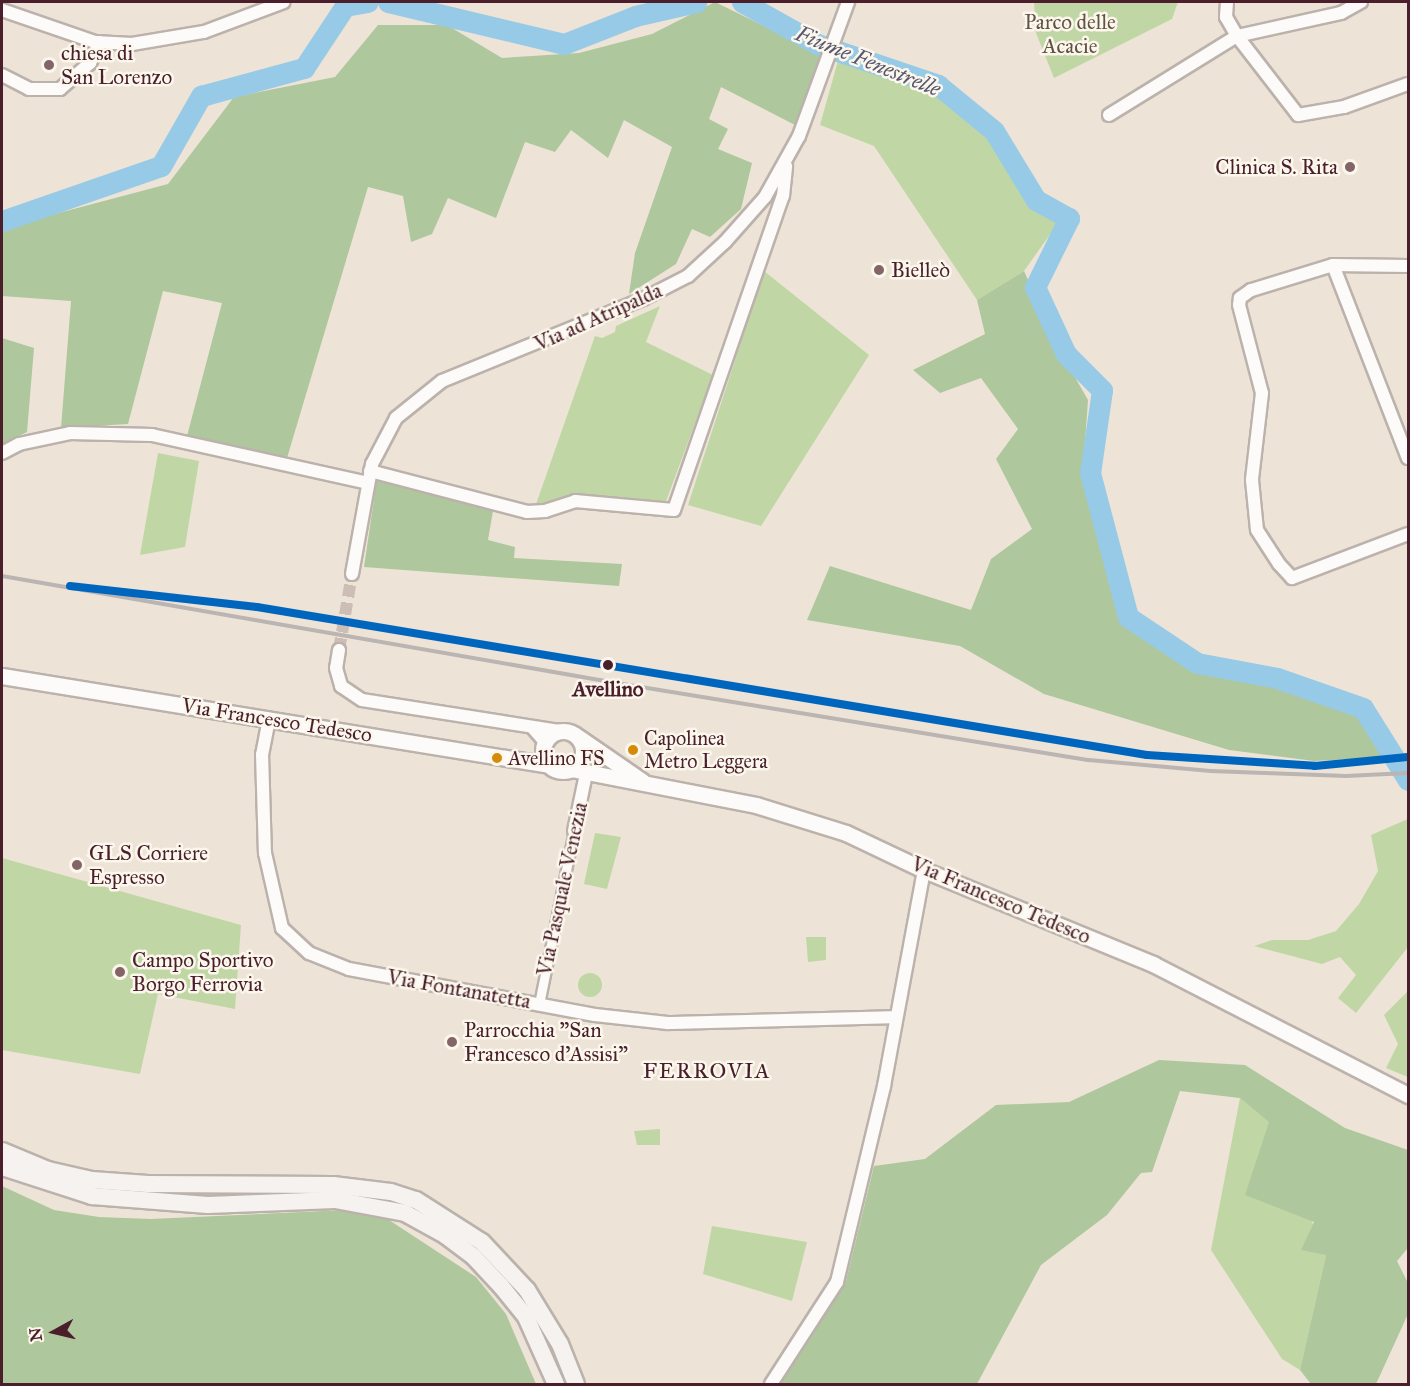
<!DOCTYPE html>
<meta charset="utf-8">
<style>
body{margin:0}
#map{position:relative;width:1410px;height:1386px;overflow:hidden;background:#ede4d7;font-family:"IM FELL Great Primer",serif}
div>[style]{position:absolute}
.green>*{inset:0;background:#c0d7a5}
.round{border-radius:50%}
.forest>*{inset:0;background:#afc79c}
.river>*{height:21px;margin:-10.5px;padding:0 10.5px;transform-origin:10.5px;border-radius:10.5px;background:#97cae6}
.minor-tunnel>*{height:12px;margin-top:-6px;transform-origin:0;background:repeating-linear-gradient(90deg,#ccbdb5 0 12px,transparent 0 18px)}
.roads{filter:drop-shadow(2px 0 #bcb2ac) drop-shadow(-2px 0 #bcb2ac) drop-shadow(0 2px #bcb2ac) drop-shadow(0 -2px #bcb2ac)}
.pedestrian>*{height:9px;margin:-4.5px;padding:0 4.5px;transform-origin:4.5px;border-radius:4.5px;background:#fcfbf9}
.minor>*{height:12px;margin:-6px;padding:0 6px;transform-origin:6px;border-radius:6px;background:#fcfbf9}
.tertiary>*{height:15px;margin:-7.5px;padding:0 7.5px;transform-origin:7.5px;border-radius:7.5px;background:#fcfbf9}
.tertiary>.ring{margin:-7.5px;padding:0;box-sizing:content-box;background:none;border:15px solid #fcfbf9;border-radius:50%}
.secondary>*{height:16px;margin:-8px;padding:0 8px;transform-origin:8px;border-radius:8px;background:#f6f2ef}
.rail>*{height:4px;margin:-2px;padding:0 2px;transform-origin:2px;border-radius:2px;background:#bab4b3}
.rail-1>*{height:8px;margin:-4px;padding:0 4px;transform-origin:4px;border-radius:4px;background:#0065bd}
.dots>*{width:16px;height:16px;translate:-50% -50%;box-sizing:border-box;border:3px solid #fbf7ec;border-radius:50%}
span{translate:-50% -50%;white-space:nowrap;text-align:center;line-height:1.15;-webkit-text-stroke:5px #fbf7ec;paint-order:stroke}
.bus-label{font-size:20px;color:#4a1f2b}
.left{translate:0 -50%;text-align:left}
.park-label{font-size:21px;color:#635343}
.poi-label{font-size:21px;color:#4a1f2b}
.right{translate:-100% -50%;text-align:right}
.street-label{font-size:21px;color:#4a1f2b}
.stop-label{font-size:21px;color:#4a1f2b;font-weight:700}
.water-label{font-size:22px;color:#58576f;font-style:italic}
.neighbourhood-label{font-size:22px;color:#4a1f2b;letter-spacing:1.5px}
.frame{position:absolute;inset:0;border:3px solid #4a1f2b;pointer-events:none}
.north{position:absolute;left:24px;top:1302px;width:60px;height:60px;-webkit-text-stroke:4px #fbf7ec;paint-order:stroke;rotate:262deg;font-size:16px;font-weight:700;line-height:24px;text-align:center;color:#4a1f2b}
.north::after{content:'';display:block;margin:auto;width:21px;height:27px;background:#4a1f2b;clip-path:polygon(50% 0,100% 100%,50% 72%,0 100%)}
</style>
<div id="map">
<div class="green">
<i style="clip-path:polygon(1034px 2px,1178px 2px,1172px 19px,1054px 78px,1036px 33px)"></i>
<i style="clip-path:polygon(839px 57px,934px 90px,988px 131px,1032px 202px,1061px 219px,1024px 271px,977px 300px,874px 146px,820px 125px)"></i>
<i style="clip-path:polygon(764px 271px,869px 355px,761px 526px,688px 505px)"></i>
<i style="clip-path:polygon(660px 306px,646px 342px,713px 375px,665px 504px,572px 497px,535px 507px,595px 336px,602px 338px,615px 332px,616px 326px)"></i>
<i style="clip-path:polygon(158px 453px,199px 461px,185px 547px,140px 555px)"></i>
<i style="clip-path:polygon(1408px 819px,1408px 947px,1356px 1013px,1338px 998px,1356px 975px,1340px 957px,1322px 964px,1254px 946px,1272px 940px,1308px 940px,1336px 931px,1359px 904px,1378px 871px,1371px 835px)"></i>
<i style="clip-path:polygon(595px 833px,621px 837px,607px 889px,584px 884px)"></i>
<i style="clip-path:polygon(2px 858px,241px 925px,235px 1009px,158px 994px,140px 1074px,2px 1050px)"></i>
<i style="clip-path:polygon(806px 937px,826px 937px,826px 960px,808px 962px)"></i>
<i class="round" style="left:578px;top:973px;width:24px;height:24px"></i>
<i style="clip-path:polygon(1408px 991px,1408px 1077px,1386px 1068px,1398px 1044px,1384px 1015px)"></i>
<i style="clip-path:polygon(1240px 1098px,1270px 1122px,1326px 1255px,1300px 1370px,1282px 1359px,1211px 1250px)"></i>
<i style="clip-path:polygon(660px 1129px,660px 1145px,637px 1145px,634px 1131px)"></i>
<i style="clip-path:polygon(712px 1226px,807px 1242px,792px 1301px,703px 1274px)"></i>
</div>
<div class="forest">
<i style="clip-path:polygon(715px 2px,821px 54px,795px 125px,721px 87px,709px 119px,728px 129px,718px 149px,752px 163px,741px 209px,710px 237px,692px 229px,676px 264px,629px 294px,635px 253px,672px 147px,624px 120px,608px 158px,571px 130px,555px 152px,525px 142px,496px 218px,448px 198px,432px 234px,411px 242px,403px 196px,368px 187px,287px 458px,187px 436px,222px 303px,163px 291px,128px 424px,61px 428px,71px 301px,2px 296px,2px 228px,168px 184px,234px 97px,335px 77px,378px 25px,447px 25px,502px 58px,579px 53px,652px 34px)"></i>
<i style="clip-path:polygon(1024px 271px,1060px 351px,1088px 400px,1083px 472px,1124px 616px,1193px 664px,1262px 679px,1358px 712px,1390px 757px,1314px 761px,1229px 750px,1044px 694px,960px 646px,807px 620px,830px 566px,971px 610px,991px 559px,1032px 529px,996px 459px,1018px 429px,981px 378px,940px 393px,913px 370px,985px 334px,977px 300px)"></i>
<i style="clip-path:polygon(2px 338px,34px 348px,27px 432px,2px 444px)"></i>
<i style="clip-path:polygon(377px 479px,493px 511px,488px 540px,515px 547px,514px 558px,622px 564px,619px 586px,364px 567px)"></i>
<i style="clip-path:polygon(1159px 1060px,1245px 1065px,1345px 1128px,1408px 1150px,1408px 1248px,1397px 1261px,1408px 1283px,1408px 1314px,1376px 1384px,1311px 1384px,1300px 1370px,1326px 1255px,1301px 1250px,1314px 1222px,1245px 1195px,1269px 1122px,1240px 1098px,1180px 1091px,1152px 1172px,1141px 1173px,1107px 1215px,1041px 1265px,977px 1384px,780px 1384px,846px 1281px,874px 1166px,925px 1159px,996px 1105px,1069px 1102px)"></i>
<i style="clip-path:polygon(2px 1186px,54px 1210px,99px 1217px,151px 1219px,345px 1210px,389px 1220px,476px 1277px,506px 1314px,536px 1384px,2px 1384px)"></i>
</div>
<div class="river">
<i style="left:388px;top:2px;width:181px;rotate:13.4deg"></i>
<i style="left:564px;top:44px;width:76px;rotate:-21.5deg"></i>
<i style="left:635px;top:16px;width:63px;rotate:-12.9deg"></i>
<i style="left:742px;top:2px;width:86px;rotate:29.2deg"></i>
<i style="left:817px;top:44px;width:128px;rotate:18.7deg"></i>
<i style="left:938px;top:85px;width:72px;rotate:39.4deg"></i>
<i style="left:994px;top:131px;width:81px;rotate:58.7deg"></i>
<i style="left:1036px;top:200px;width:38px;rotate:29deg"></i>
<i style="left:1069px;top:218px;width:77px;rotate:116.2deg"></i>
<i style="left:1035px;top:287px;width:74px;rotate:65.2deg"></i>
<i style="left:1066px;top:354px;width:51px;rotate:45deg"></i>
<i style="left:1102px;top:390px;width:84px;rotate:98.2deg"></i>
<i style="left:1090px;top:473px;width:149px;rotate:75.2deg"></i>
<i style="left:1128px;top:617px;width:83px;rotate:33.7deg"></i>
<i style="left:1197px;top:663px;width:81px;rotate:10.6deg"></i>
<i style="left:1277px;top:678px;width:91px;rotate:19.2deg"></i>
<i style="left:1363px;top:708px;width:85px;rotate:58deg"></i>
<i style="left:2px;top:221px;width:168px;rotate:-19.1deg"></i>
<i style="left:161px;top:166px;width:81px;rotate:-60.3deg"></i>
<i style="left:201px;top:96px;width:107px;rotate:-15.2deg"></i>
<i style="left:304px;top:68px;width:74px;rotate:-56.5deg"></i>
<i style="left:345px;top:6px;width:23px;rotate:-10deg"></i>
</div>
<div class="minor-tunnel">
<i style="left:339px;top:650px;width:77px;rotate:-80.3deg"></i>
</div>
<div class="roads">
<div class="pedestrian">
<i style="left:539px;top:1004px;width:177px;rotate:-78.6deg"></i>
</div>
<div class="minor">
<i style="left:1227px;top:2px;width:15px;rotate:94deg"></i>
<i style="left:1226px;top:17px;width:22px;rotate:60deg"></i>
<i style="left:1237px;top:36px;width:100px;rotate:52.3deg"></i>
<i style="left:1298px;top:115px;width:47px;rotate:-9.9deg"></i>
<i style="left:1344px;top:107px;width:68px;rotate:-19.8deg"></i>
<i style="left:2px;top:10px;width:98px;rotate:19deg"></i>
<i style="left:95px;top:42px;width:37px;rotate:3deg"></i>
<i style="left:132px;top:44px;width:73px;rotate:-9.5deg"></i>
<i style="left:204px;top:32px;width:85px;rotate:-20.6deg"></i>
<i style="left:2px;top:75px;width:30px;rotate:27deg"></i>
<i style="left:29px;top:89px;width:31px"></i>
<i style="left:60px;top:89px;width:40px;rotate:-41deg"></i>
<i style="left:90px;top:63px;width:23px;rotate:-65deg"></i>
<i style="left:1109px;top:115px;width:150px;rotate:-31.7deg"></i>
<i style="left:1237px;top:36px;width:107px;rotate:-12.5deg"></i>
<i style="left:1341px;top:13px;width:23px;rotate:-29deg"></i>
<i style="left:1333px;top:265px;width:207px;rotate:68.8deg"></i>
<i style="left:1408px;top:266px;width:75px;rotate:-179.2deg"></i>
<i style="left:1333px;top:265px;width:86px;rotate:163deg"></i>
<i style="left:1251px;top:290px;width:14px;rotate:144deg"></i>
<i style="left:1240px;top:298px;width:7px;rotate:98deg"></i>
<i style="left:1239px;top:305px;width:91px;rotate:75.4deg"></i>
<i style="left:1262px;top:393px;width:88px;rotate:96.6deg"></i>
<i style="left:1252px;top:480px;width:50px;rotate:84.3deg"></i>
<i style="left:1257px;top:530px;width:40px;rotate:57.1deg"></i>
<i style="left:1279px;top:564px;width:19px;rotate:47deg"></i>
<i style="left:1292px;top:578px;width:124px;rotate:-20.8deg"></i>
<i style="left:2px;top:453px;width:19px;rotate:-28deg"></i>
<i style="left:19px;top:444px;width:52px;rotate:-12.2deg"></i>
<i style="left:70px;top:433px;width:82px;rotate:1.4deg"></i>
<i style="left:152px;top:435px;width:221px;rotate:12.5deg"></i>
<i style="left:370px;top:471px;width:162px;rotate:14.6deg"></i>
<i style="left:527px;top:512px;width:18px;rotate:-3deg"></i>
<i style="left:545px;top:511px;width:32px;rotate:-18deg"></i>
<i style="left:575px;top:501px;width:99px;rotate:5.2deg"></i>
<i style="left:674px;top:510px;width:332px;rotate:-70.9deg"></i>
<i style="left:783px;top:196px;width:30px;rotate:-84deg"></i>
<i style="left:352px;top:574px;width:112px;rotate:-79.7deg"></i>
<i style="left:372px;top:464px;width:52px;rotate:-62.4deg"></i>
<i style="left:396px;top:418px;width:59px;rotate:-38.8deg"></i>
<i style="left:442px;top:381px;width:217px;rotate:-22.2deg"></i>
<i style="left:643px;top:299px;width:51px;rotate:-27.1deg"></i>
<i style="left:688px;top:276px;width:50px;rotate:-42.6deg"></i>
<i style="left:725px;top:242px;width:60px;rotate:-48.4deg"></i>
<i style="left:765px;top:197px;width:70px;rotate:-60.9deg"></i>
<i style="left:799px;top:136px;width:143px;rotate:-69.9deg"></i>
<i style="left:339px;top:650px;width:18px;rotate:99deg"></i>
<i style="left:336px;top:668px;width:19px;rotate:74deg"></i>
<i style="left:341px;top:686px;width:25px;rotate:34deg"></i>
<i style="left:362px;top:700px;width:201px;rotate:8.9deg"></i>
<i style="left:269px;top:719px;width:36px;rotate:101deg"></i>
<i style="left:262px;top:754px;width:99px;rotate:88.3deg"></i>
<i style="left:265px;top:853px;width:77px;rotate:77.2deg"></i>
<i style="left:282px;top:928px;width:37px;rotate:43deg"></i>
<i style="left:309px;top:953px;width:43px;rotate:21.8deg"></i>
<i style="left:349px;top:969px;width:250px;rotate:10.6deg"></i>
<i style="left:595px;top:1015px;width:73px;rotate:6.3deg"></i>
<i style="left:668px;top:1023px;width:226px;rotate:-1.5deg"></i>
<i style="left:532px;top:727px;width:20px;rotate:49deg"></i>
<i style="left:574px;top:831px;width:58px;rotate:-78.1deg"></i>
<i style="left:771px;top:1384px;width:121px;rotate:-57.1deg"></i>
<i style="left:837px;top:1282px;width:202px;rotate:-76.5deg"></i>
<i style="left:884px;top:1086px;width:220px;rotate:-79.5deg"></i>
</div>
<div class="tertiary">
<i style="left:2px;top:676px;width:554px;rotate:9.24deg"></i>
<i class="ring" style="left:543px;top:731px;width:25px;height:25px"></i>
<i style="left:578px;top:737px;width:78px;rotate:34.5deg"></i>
<i style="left:571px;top:769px;width:188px;rotate:11deg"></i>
<i style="left:756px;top:805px;width:94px;rotate:17.3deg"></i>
<i style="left:846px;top:833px;width:86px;rotate:25.4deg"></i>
<i style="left:924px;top:870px;width:248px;rotate:22.3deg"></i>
<i style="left:1153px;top:964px;width:287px;rotate:27.2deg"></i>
</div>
<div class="secondary">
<i style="left:2px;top:1151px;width:50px;rotate:22.4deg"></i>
<i style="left:48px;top:1170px;width:45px;rotate:12.8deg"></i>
<i style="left:92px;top:1180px;width:56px;rotate:4.1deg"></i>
<i style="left:148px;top:1184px;width:185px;rotate:0.3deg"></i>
<i style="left:333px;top:1185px;width:58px;rotate:6.9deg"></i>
<i style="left:391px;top:1192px;width:26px;rotate:18deg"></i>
<i style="left:416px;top:1200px;width:78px;rotate:32.5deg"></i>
<i style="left:482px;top:1242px;width:66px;rotate:46.8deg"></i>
<i style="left:527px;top:1290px;width:63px;rotate:58.6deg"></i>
<i style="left:560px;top:1344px;width:43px;rotate:68.2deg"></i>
<i style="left:2px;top:1167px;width:95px;rotate:17.9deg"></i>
<i style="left:92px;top:1196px;width:116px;rotate:4.4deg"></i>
<i style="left:208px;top:1205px;width:127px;rotate:-2.3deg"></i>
<i style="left:335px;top:1200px;width:71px;rotate:10.5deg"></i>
<i style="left:405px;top:1213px;width:46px;rotate:28.8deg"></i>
<i style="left:445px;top:1235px;width:35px;rotate:37deg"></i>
<i style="left:473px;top:1256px;width:41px;rotate:47deg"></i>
<i style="left:501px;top:1286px;width:40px;rotate:51deg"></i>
<i style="left:526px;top:1317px;width:73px;rotate:65.9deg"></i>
</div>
</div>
<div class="rail">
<i style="left:2px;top:576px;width:618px;rotate:9.87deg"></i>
<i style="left:611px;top:682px;width:484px;rotate:9.3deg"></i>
<i style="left:1089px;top:760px;width:122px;rotate:5.2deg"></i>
<i style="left:1211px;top:771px;width:135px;rotate:2.1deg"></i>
<i style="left:1346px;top:776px;width:62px;rotate:-2.8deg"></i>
</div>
<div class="rail-1">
<i style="left:70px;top:586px;width:188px;rotate:6.4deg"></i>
<i style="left:257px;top:607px;width:902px;rotate:9.44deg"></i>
<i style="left:1147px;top:755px;width:168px;rotate:3.7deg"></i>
<i style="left:1315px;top:766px;width:93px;rotate:-5.5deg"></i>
</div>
<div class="dots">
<i style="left:49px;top:65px;background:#836467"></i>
<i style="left:1350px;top:167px;background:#836467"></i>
<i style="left:879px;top:270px;background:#836467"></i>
<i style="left:608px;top:665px;background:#4a1f2b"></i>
<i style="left:633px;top:750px;background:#d48b09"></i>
<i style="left:497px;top:758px;background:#d48b09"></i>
<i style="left:77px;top:865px;background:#836467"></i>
<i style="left:120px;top:972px;background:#836467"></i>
<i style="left:452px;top:1042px;background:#836467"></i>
</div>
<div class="bus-label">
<span class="left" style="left:644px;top:750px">Capolinea<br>Metro Leggera</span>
<span class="left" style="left:508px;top:758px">Avellino FS</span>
</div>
<div class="park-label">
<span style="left:1070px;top:34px">Parco delle<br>Acacie</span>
</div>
<div class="poi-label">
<span class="left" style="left:61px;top:65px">chiesa di<br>San Lorenzo</span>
<span class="right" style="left:1338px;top:167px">Clinica S. Rita</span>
<span class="left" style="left:891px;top:270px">Bielleò</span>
<span class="left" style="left:89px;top:865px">GLS Corriere<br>Espresso</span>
<span class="left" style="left:132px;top:972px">Campo Sportivo<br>Borgo Ferrovia</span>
<span class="left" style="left:464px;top:1042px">Parrocchia "San<br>Francesco d'Assisi"</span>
</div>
<div class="street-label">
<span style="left:598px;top:317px;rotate:-24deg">Via ad Atripalda</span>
<span style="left:277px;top:720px;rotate:9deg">Via Francesco Tedesco</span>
<span style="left:562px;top:889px;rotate:-78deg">Via Pasquale Venezia</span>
<span style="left:1001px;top:900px;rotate:23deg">Via Francesco Tedesco</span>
<span style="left:459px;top:989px;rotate:10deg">Via Fontanatetta</span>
</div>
<div class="stop-label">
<span style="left:608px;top:689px">Avellino</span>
</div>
<div class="water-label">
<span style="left:868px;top:61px;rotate:22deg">Fiume Fenestrelle</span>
</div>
<div class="neighbourhood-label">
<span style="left:707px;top:1071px">FERROVIA</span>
</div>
<div class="frame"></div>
<div class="north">N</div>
</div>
